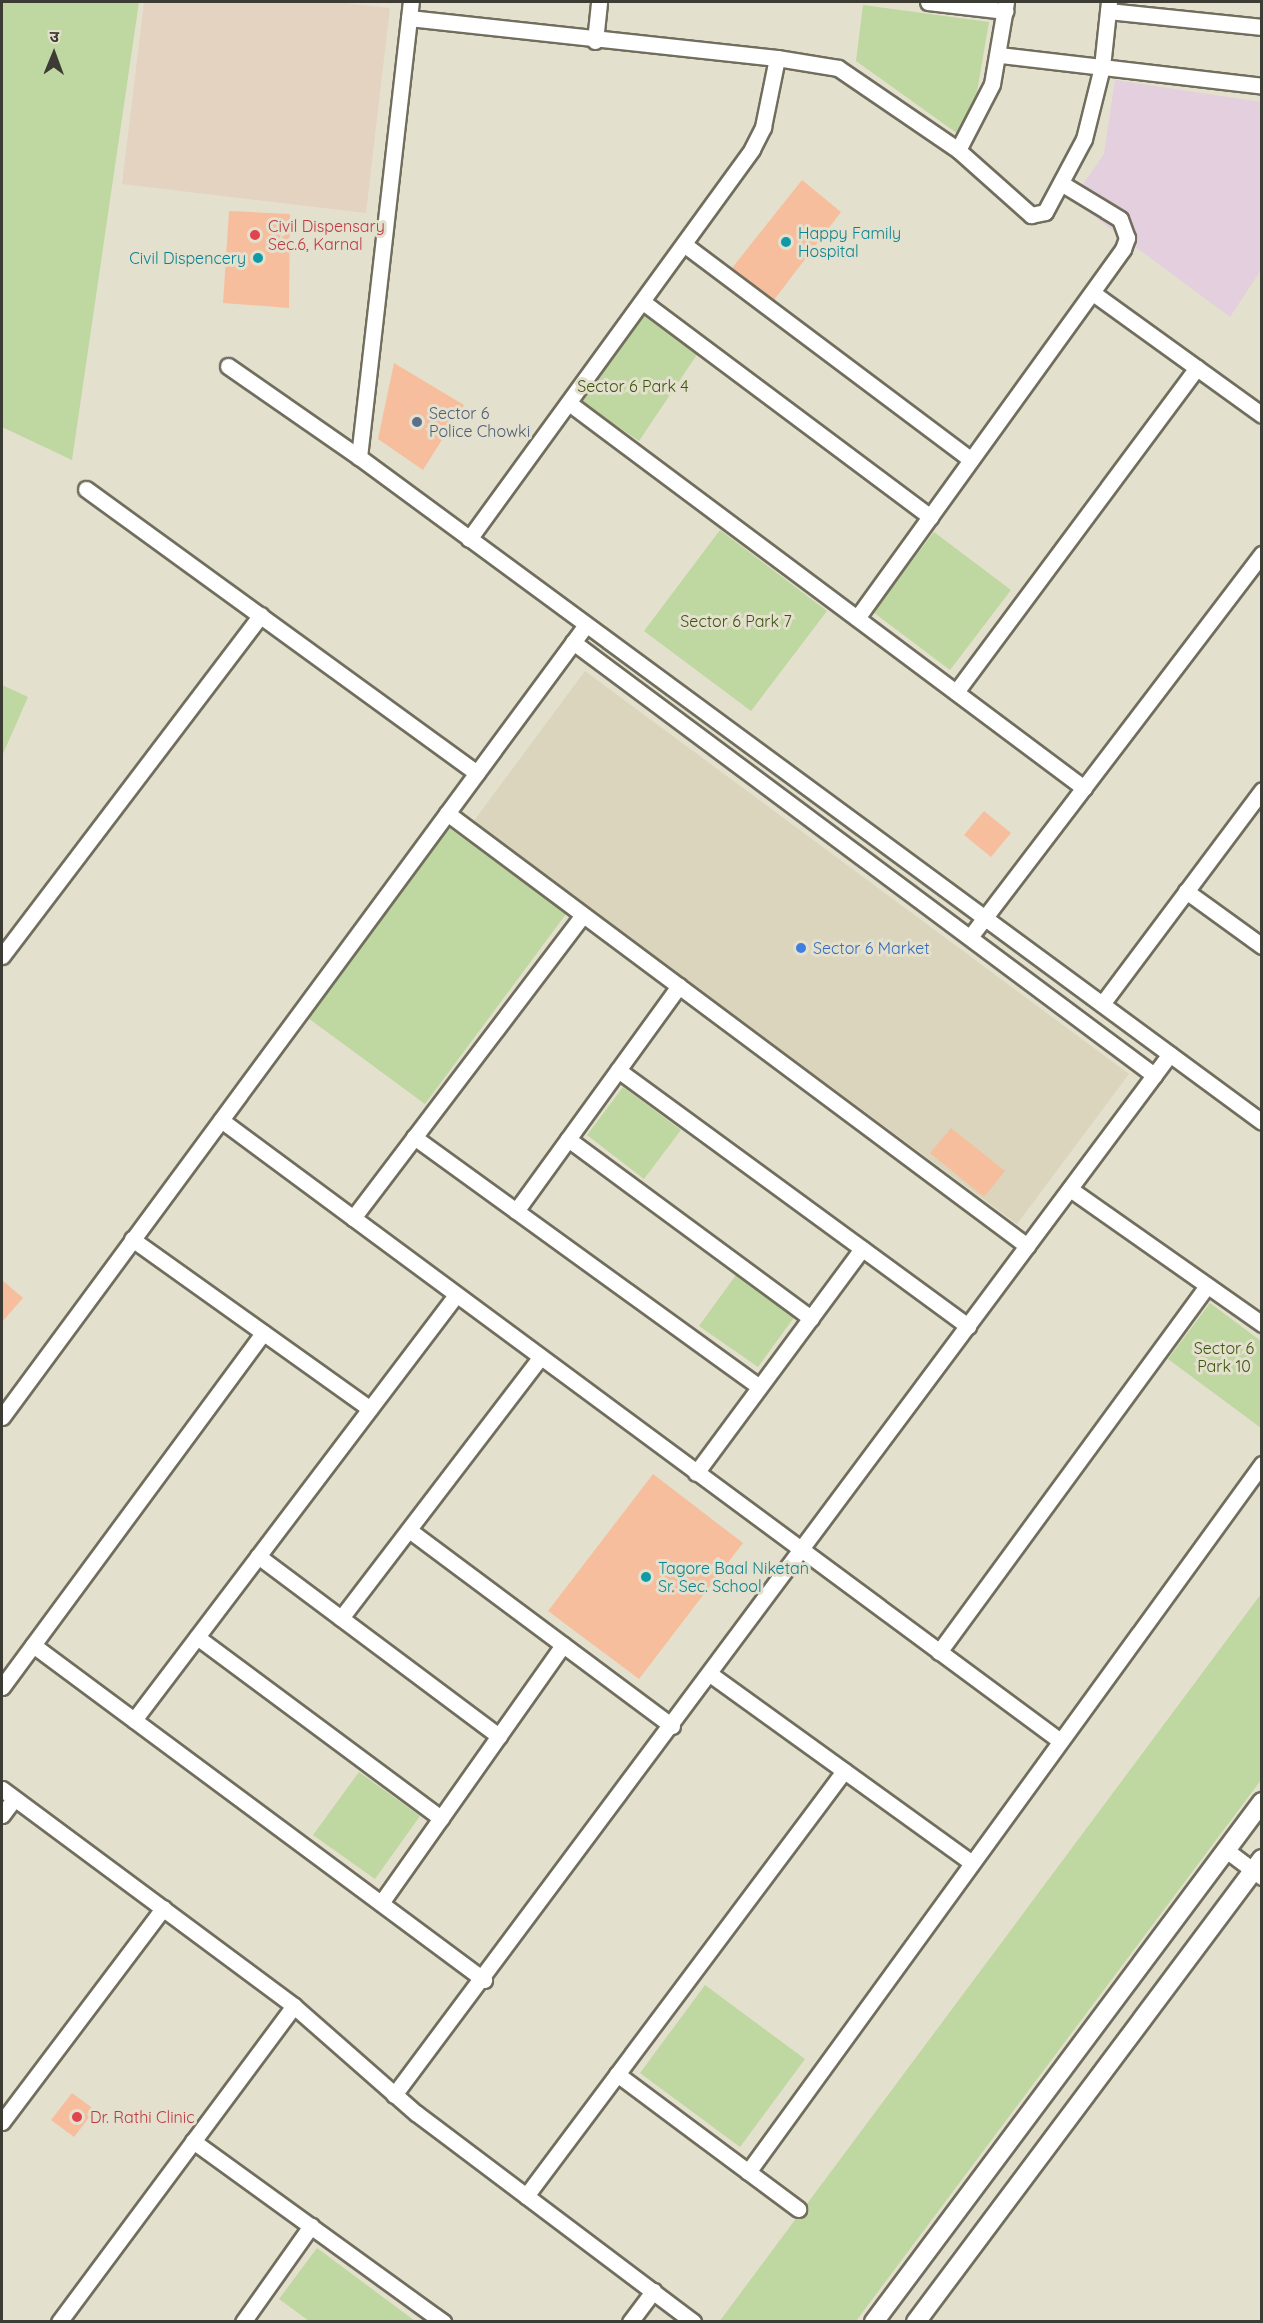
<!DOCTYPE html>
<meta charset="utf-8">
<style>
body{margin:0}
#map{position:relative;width:1263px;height:2323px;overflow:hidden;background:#e4e0ce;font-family:Quicksand,"Noto Sans Devanagari",sans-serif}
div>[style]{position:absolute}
.built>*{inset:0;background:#dad5bc}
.industrial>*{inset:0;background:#e4d3c1}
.education>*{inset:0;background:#e3cfde}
.green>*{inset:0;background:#bfd7a0}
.building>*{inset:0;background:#f6be9d}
.roads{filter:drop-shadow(2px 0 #716e5e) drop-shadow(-2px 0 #716e5e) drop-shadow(0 2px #716e5e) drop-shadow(0 -2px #716e5e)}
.minor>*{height:15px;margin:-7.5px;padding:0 7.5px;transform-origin:7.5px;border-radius:7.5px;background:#fff}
.tertiary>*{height:18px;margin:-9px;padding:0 9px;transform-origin:9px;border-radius:9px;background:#fff}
.dots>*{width:16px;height:16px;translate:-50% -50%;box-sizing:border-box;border:3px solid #e4e0ce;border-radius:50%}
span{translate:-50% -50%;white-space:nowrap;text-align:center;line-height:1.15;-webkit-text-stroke:6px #e4e0ce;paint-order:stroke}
.health-label{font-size:16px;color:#be3a42}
.left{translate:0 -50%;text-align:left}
.culture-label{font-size:16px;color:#0d838f}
.right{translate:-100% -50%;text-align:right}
.park-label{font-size:16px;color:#3d540f}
.service-label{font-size:16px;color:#4e5e75}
.shop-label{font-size:16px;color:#366cbe}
.frame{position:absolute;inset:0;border:3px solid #3c3b34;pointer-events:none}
.north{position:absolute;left:24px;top:24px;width:60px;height:60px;-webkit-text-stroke:4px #e4e0ce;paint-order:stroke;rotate:1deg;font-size:16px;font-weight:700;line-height:24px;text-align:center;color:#3c3b34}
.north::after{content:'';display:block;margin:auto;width:21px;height:27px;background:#3c3b34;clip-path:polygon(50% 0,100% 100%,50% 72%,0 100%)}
</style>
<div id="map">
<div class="built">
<i style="clip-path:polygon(585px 671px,1129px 1074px,1017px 1224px,473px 822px)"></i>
</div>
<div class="industrial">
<i style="clip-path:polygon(144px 2px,335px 2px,390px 8px,366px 213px,122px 184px)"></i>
</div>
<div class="education">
<i style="clip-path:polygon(1115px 80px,1261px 102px,1261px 270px,1230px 317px,1072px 200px,1104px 154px)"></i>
</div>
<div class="green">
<i style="clip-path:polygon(2px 2px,139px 2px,72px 460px,2px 427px)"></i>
<i style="clip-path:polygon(863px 5px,989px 22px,977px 92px,958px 134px,856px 61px)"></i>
<i style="clip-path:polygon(645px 310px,700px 350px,639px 441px,578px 400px)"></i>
<i style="clip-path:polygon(720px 530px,827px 611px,751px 711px,644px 631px)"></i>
<i style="clip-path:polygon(934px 532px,1011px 590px,950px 670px,873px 612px)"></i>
<i style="clip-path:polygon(2px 685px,28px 697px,2px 756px)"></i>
<i style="clip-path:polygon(449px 828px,566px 914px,425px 1104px,308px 1018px)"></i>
<i style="clip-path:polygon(623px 1087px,681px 1130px,644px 1179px,587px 1135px)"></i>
<i style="clip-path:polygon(736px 1275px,795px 1316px,758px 1367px,699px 1326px)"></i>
<i style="clip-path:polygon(1210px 1303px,1261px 1341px,1261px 1428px,1168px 1359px)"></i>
<i style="clip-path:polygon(1261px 1594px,1261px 1780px,856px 2321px,719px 2322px)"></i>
<i style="clip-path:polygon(359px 1772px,420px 1816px,375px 1879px,313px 1835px)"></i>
<i style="clip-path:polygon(705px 1985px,805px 2059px,740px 2147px,640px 2073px)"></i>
<i style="clip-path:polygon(317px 2248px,415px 2321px,309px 2321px,279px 2299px)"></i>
</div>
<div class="building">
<i style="clip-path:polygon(802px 180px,841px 212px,774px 300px,732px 268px)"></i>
<i style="clip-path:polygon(229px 211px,290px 214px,289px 308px,223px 303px)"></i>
<i style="clip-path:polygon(394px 363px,464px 405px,423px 470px,378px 439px)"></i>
<i style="clip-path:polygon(984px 811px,1011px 833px,991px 857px,964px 835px)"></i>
<i style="clip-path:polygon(951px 1128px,1005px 1171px,984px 1197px,930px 1153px)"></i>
<i style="clip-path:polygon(2px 1280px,23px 1298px,2px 1322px)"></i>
<i style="clip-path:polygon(653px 1474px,743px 1543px,639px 1679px,548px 1611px)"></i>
<i style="clip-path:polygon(72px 2093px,95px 2110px,74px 2137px,51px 2120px)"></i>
</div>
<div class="roads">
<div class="minor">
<i style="left:928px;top:2px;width:78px;rotate:6.7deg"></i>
<i style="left:1108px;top:11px;width:155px;rotate:5.9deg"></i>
<i style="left:409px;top:18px;width:370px;rotate:6.2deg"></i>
<i style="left:777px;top:58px;width:62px;rotate:9.3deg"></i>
<i style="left:838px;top:68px;width:145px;rotate:34.3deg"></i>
<i style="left:958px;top:150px;width:98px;rotate:41.7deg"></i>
<i style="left:1031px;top:215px;width:14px;rotate:-12deg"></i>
<i style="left:1045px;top:212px;width:83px;rotate:-61.9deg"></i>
<i style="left:1084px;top:139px;width:74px;rotate:-76deg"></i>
<i style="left:1102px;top:67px;width:65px;rotate:-83.9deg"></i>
<i style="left:595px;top:41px;width:39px;rotate:-84deg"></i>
<i style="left:1000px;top:55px;width:264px;rotate:6.7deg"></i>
<i style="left:958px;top:150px;width:74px;rotate:-62.7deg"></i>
<i style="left:992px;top:84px;width:83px;rotate:-80.3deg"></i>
<i style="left:685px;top:245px;width:356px;rotate:36.9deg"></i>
<i style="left:1093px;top:293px;width:208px;rotate:35.8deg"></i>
<i style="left:643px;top:302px;width:359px;rotate:36.8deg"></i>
<i style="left:228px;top:366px;width:160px;rotate:34.8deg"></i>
<i style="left:359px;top:457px;width:1121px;rotate:36.37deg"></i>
<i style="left:569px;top:403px;width:643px;rotate:36.78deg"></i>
<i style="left:359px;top:457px;width:458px;rotate:-83.5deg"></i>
<i style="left:86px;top:489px;width:483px;rotate:36deg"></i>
<i style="left:469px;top:539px;width:482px;rotate:-54deg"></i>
<i style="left:752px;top:149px;width:25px;rotate:-63deg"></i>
<i style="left:763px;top:127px;width:70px;rotate:-78.5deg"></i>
<i style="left:857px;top:618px;width:455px;rotate:-54.2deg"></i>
<i style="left:1123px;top:249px;width:12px;rotate:-70deg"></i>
<i style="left:1127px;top:238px;width:20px;rotate:-110deg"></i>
<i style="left:1120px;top:219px;width:69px;rotate:-148.6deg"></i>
<i style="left:573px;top:642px;width:725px;rotate:36.7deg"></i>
<i style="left:956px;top:692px;width:404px;rotate:-53.4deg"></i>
<i style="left:447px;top:813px;width:724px;rotate:36.74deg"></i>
<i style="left:1186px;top:891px;width:94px;rotate:35.9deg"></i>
<i style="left:970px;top:937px;width:482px;rotate:-52.7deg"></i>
<i style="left:2px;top:956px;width:428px;rotate:-52.8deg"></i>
<i style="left:1102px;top:1004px;width:267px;rotate:-53.2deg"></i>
<i style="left:618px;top:1070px;width:434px;rotate:36.2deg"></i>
<i style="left:221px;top:1120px;width:1042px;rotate:36.5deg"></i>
<i style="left:414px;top:1137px;width:426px;rotate:35.9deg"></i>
<i style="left:568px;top:1139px;width:302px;rotate:36.4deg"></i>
<i style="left:1070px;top:1189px;width:235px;rotate:35.1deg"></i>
<i style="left:516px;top:1211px;width:278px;rotate:-54.1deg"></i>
<i style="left:353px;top:1218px;width:380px;rotate:-52.8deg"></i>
<i style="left:132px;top:1239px;width:292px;rotate:35.5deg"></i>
<i style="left:2px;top:1417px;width:984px;rotate:-53.6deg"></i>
<i style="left:696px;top:1473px;width:279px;rotate:-53.5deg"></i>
<i style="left:409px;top:1530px;width:328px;rotate:36.7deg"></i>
<i style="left:258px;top:1556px;width:301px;rotate:36.8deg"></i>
<i style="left:341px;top:1618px;width:327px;rotate:-52.6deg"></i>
<i style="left:197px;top:1637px;width:304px;rotate:36.6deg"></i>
<i style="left:33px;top:1645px;width:562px;rotate:36.6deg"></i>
<i style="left:939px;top:1652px;width:454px;rotate:-53.8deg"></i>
<i style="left:710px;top:1674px;width:319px;rotate:35.8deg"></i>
<i style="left:2px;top:1687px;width:440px;rotate:-53.6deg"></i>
<i style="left:134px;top:1720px;width:533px;rotate:-52.85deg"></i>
<i style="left:2px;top:1789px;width:364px;rotate:36.6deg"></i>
<i style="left:294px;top:2006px;width:162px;rotate:41.3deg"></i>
<i style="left:416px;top:2113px;width:347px;rotate:37deg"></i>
<i style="left:2px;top:1815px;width:20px;rotate:-53deg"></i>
<i style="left:1226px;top:1850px;width:45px;rotate:36.9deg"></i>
<i style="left:381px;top:1903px;width:316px;rotate:-54.8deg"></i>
<i style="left:617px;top:2074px;width:226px;rotate:36.7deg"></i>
<i style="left:394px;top:2095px;width:1298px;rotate:-53.3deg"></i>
<i style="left:2px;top:2122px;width:268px;rotate:-53deg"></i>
<i style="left:193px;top:2141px;width:309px;rotate:35.9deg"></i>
<i style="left:748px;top:2172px;width:875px;rotate:-54.02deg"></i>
<i style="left:526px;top:2196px;width:531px;rotate:-53.19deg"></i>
<i style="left:59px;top:2322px;width:394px;rotate:-53.4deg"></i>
<i style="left:243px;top:2322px;width:118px;rotate:-54.7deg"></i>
<i style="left:630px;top:2322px;width:39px;rotate:-53deg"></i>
</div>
<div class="tertiary">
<i style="left:874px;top:2322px;width:649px;rotate:-53.27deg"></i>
<i style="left:916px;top:2322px;width:578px;rotate:-53.23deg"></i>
</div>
</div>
<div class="dots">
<i style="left:255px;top:235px;background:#e0444e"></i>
<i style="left:786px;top:242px;background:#0f9aa8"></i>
<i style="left:258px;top:258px;background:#0f9aa8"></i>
<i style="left:417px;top:422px;background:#5c6f8a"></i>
<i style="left:801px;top:948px;background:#3f7fe0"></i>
<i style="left:646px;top:1577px;background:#0f9aa8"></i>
<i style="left:77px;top:2117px;background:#e0444e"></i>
</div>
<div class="health-label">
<span class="left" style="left:268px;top:235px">Civil Dispensary<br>Sec.6, Karnal</span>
<span class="left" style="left:90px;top:2117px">Dr. Rathi Clinic</span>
</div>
<div class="culture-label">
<span class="left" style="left:798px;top:242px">Happy Family<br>Hospital</span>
<span class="right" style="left:246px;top:258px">Civil Dispencery</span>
<span class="left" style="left:658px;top:1577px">Tagore Baal Niketan<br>Sr. Sec. School</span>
</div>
<div class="park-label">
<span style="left:633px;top:386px">Sector 6 Park 4</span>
<span style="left:736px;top:621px">Sector 6 Park 7</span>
<span style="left:1224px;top:1357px">Sector 6<br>Park 10</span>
</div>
<div class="service-label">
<span class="left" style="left:429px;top:422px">Sector 6<br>Police Chowki</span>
</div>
<div class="shop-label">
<span class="left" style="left:813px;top:948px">Sector 6 Market</span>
</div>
<div class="frame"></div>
<div class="north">उ</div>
</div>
